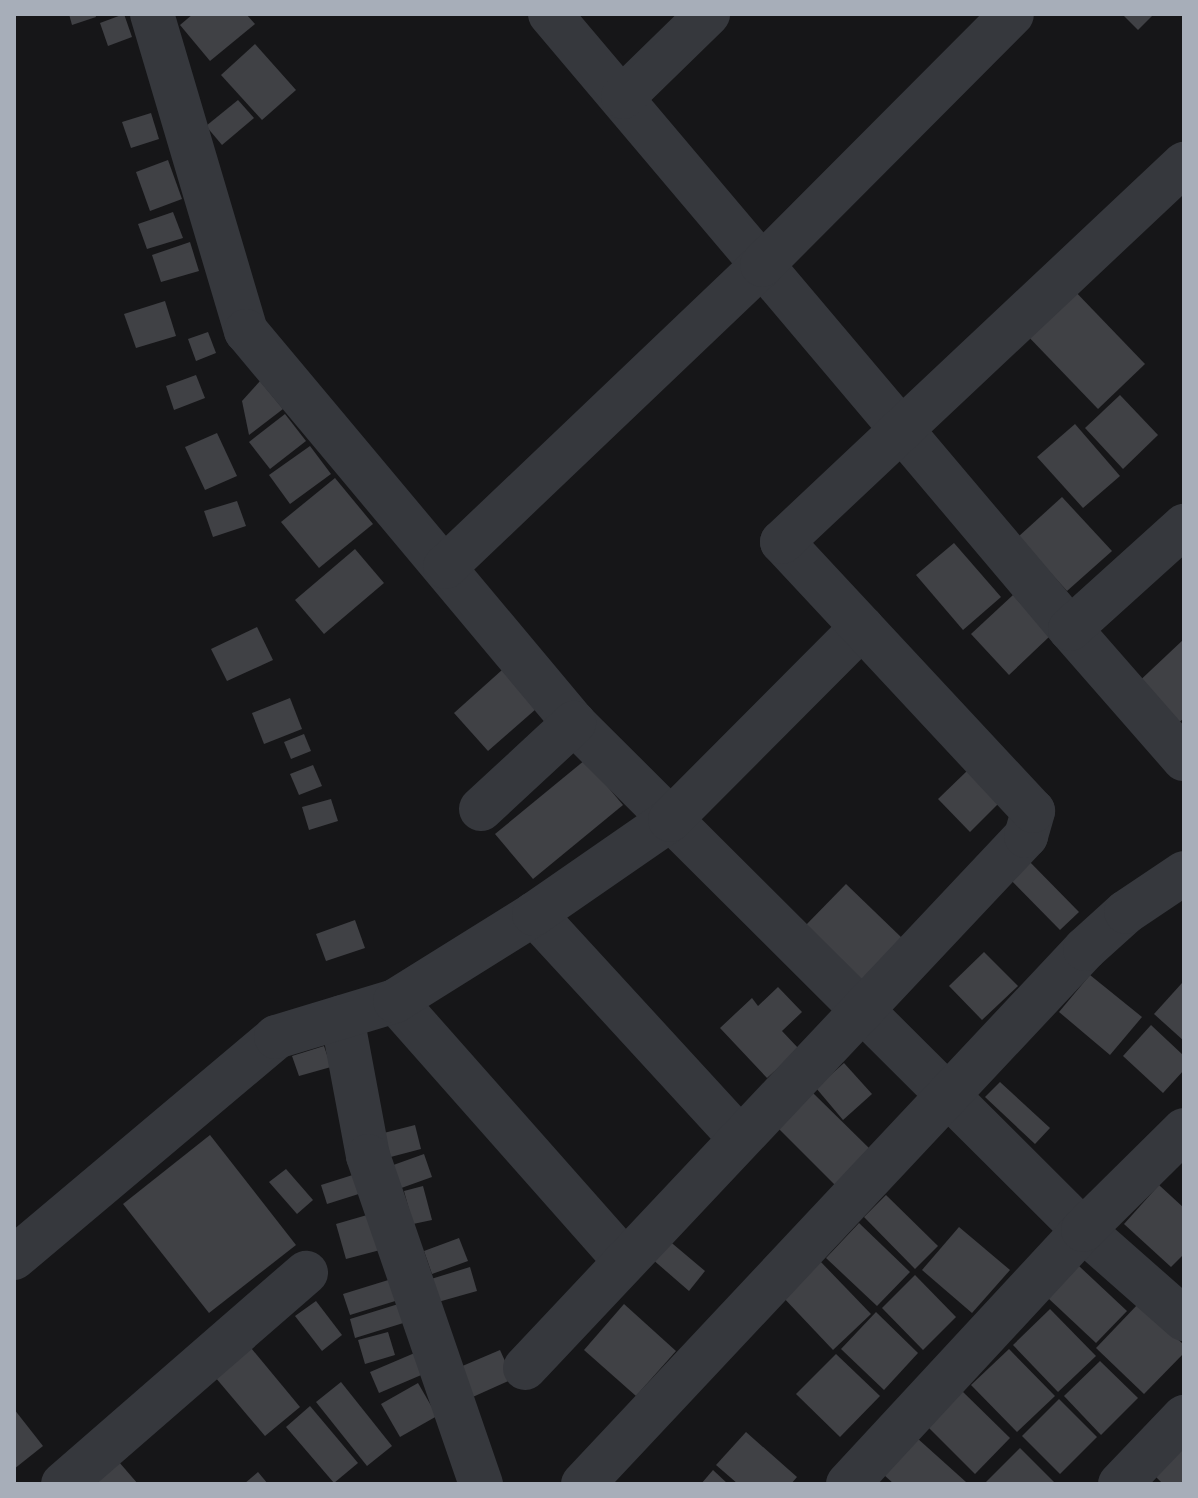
<!DOCTYPE html>
<style>
body{margin:0}
#map{position:relative;width:1198px;height:1498px;overflow:hidden;background:#161618;font-family:Roboto,sans-serif}
div>[style]{position:absolute}
.building>*{inset:0;background:#404145}
.minor>*{height:44px;margin:-22px;padding:0 22px;transform-origin:22px;border-radius:22px;background:#36383d}
span{translate:-50% -50%;white-space:nowrap;text-align:center;line-height:1.15;-webkit-text-stroke:6px #111113;paint-order:stroke}
.frame{position:absolute;inset:0;border:16px solid #a7aeb9;pointer-events:none}
</style>
<div id="map">
<div class="building">
<i style="clip-path:polygon(69px 14px,95px 14px,96px 17px,72px 25px)"></i>
<i style="clip-path:polygon(124px 14px,132px 37px,108px 46px,100px 23px)"></i>
<i style="clip-path:polygon(193px 14px,246px 14px,255px 24px,210px 61px,180px 25px)"></i>
<i style="clip-path:polygon(1122px 14px,1154px 14px,1138px 30px)"></i>
<i style="clip-path:polygon(255px 44px,296px 90px,262px 120px,221px 75px)"></i>
<i style="clip-path:polygon(238px 100px,254px 118px,222px 145px,206px 126px)"></i>
<i style="clip-path:polygon(151px 113px,159px 139px,131px 148px,122px 122px)"></i>
<i style="clip-path:polygon(168px 160px,182px 199px,150px 211px,136px 172px)"></i>
<i style="clip-path:polygon(173px 212px,183px 238px,147px 249px,138px 224px)"></i>
<i style="clip-path:polygon(190px 242px,199px 271px,161px 282px,152px 255px)"></i>
<i style="clip-path:polygon(1070px 286px,1145px 364px,1098px 409px,1023px 331px)"></i>
<i style="clip-path:polygon(165px 301px,176px 336px,136px 348px,124px 314px)"></i>
<i style="clip-path:polygon(208px 332px,216px 353px,196px 361px,188px 339px)"></i>
<i style="clip-path:polygon(196px 375px,205px 398px,174px 410px,166px 386px)"></i>
<i style="clip-path:polygon(260px 381px,283px 409px,249px 435px,242px 401px)"></i>
<i style="clip-path:polygon(1120px 395px,1158px 435px,1123px 469px,1085px 428px)"></i>
<i style="clip-path:polygon(285px 414px,306px 441px,270px 469px,249px 442px)"></i>
<i style="clip-path:polygon(1075px 424px,1120px 476px,1083px 508px,1037px 457px)"></i>
<i style="clip-path:polygon(217px 433px,237px 476px,205px 490px,185px 447px)"></i>
<i style="clip-path:polygon(310px 446px,331px 474px,290px 504px,269px 475px)"></i>
<i style="clip-path:polygon(335px 478px,373px 524px,319px 568px,281px 522px)"></i>
<i style="clip-path:polygon(1062px 497px,1112px 551px,1067px 591px,1018px 537px)"></i>
<i style="clip-path:polygon(237px 501px,246px 526px,213px 537px,204px 511px)"></i>
<i style="clip-path:polygon(954px 543px,1001px 597px,963px 630px,916px 575px)"></i>
<i style="clip-path:polygon(355px 549px,384px 583px,324px 634px,295px 600px)"></i>
<i style="clip-path:polygon(1013px 595px,1050px 636px,1009px 675px,971px 634px)"></i>
<i style="clip-path:polygon(257px 627px,273px 660px,227px 681px,211px 649px)"></i>
<i style="clip-path:polygon(1184px 639px,1184px 718px,1173px 728px,1133px 687px)"></i>
<i style="clip-path:polygon(502px 670px,536px 709px,488px 751px,454px 713px)"></i>
<i style="clip-path:polygon(290px 698px,302px 729px,264px 744px,252px 713px)"></i>
<i style="clip-path:polygon(304px 734px,311px 751px,291px 759px,284px 742px)"></i>
<i style="clip-path:polygon(585px 760px,623px 805px,533px 879px,495px 834px)"></i>
<i style="clip-path:polygon(313px 765px,322px 786px,299px 795px,290px 774px)"></i>
<i style="clip-path:polygon(968px 770px,999px 803px,970px 832px,938px 799px)"></i>
<i style="clip-path:polygon(331px 799px,338px 821px,309px 830px,302px 807px)"></i>
<i style="clip-path:polygon(1025px 857px,1079px 912px,1060px 930px,1006px 875px)"></i>
<i style="clip-path:polygon(846px 884px,902px 938px,860px 981px,804px 927px)"></i>
<i style="clip-path:polygon(355px 920px,365px 948px,326px 961px,316px 934px)"></i>
<i style="clip-path:polygon(984px 952px,1018px 986px,982px 1020px,949px 986px)"></i>
<i style="clip-path:polygon(1090px 975px,1142px 1017px,1110px 1055px,1059px 1012px)"></i>
<i style="clip-path:polygon(1182px 983px,1184px 985px,1184px 1041px,1154px 1014px)"></i>
<i style="clip-path:polygon(778px 987px,802px 1012px,782px 1031px,799px 1049px,767px 1078px,720px 1028px,752px 998px,758px 1006px)"></i>
<i style="clip-path:polygon(1151px 1025px,1184px 1056px,1184px 1070px,1163px 1093px,1123px 1056px)"></i>
<i style="clip-path:polygon(324px 1046px,331px 1067px,299px 1076px,292px 1056px)"></i>
<i style="clip-path:polygon(844px 1063px,872px 1094px,843px 1120px,816px 1088px)"></i>
<i style="clip-path:polygon(1000px 1082px,1050px 1128px,1035px 1144px,985px 1097px)"></i>
<i style="clip-path:polygon(813px 1093px,872px 1151px,836px 1186px,778px 1128px)"></i>
<i style="clip-path:polygon(415px 1125px,421px 1149px,383px 1159px,376px 1135px)"></i>
<i style="clip-path:polygon(210px 1135px,296px 1245px,209px 1313px,123px 1204px)"></i>
<i style="clip-path:polygon(424px 1154px,432px 1177px,393px 1191px,385px 1168px)"></i>
<i style="clip-path:polygon(286px 1169px,313px 1200px,297px 1214px,269px 1182px)"></i>
<i style="clip-path:polygon(359px 1173px,365px 1192px,327px 1204px,321px 1185px)"></i>
<i style="clip-path:polygon(1159px 1185px,1184px 1208px,1184px 1254px,1171px 1267px,1124px 1224px)"></i>
<i style="clip-path:polygon(423px 1186px,432px 1220px,413px 1224px,404px 1191px)"></i>
<i style="clip-path:polygon(886px 1195px,938px 1246px,915px 1269px,864px 1217px)"></i>
<i style="clip-path:polygon(374px 1213px,384px 1249px,346px 1259px,336px 1224px)"></i>
<i style="clip-path:polygon(859px 1223px,910px 1272px,877px 1306px,826px 1258px)"></i>
<i style="clip-path:polygon(959px 1227px,1010px 1270px,972px 1313px,922px 1270px)"></i>
<i style="clip-path:polygon(459px 1238px,468px 1261px,432px 1274px,424px 1251px)"></i>
<i style="clip-path:polygon(667px 1239px,705px 1271px,689px 1291px,651px 1258px)"></i>
<i style="clip-path:polygon(819px 1260px,871px 1314px,833px 1350px,781px 1295px)"></i>
<i style="clip-path:polygon(1079px 1266px,1127px 1311px,1096px 1343px,1048px 1298px)"></i>
<i style="clip-path:polygon(470px 1267px,477px 1291px,438px 1302px,431px 1279px)"></i>
<i style="clip-path:polygon(915px 1275px,956px 1317px,923px 1350px,882px 1308px)"></i>
<i style="clip-path:polygon(398px 1277px,405px 1298px,350px 1315px,343px 1294px)"></i>
<i style="clip-path:polygon(316px 1301px,342px 1335px,322px 1351px,295px 1316px)"></i>
<i style="clip-path:polygon(408px 1301px,413px 1320px,355px 1338px,350px 1319px)"></i>
<i style="clip-path:polygon(1139px 1303px,1184px 1345px,1184px 1353px,1144px 1394px,1096px 1348px)"></i>
<i style="clip-path:polygon(624px 1304px,676px 1351px,636px 1396px,584px 1350px)"></i>
<i style="clip-path:polygon(1050px 1309px,1096px 1356px,1058px 1392px,1013px 1345px)"></i>
<i style="clip-path:polygon(876px 1312px,918px 1353px,884px 1390px,841px 1349px)"></i>
<i style="clip-path:polygon(388px 1332px,395px 1355px,365px 1364px,358px 1340px)"></i>
<i style="clip-path:polygon(251px 1348px,300px 1407px,265px 1436px,215px 1377px)"></i>
<i style="clip-path:polygon(424px 1349px,433px 1370px,379px 1393px,370px 1372px)"></i>
<i style="clip-path:polygon(1009px 1349px,1055px 1396px,1017px 1432px,971px 1385px)"></i>
<i style="clip-path:polygon(500px 1350px,513px 1379px,466px 1400px,453px 1370px)"></i>
<i style="clip-path:polygon(836px 1354px,880px 1396px,840px 1437px,796px 1394px)"></i>
<i style="clip-path:polygon(1100px 1361px,1138px 1398px,1101px 1435px,1064px 1396px)"></i>
<i style="clip-path:polygon(341px 1382px,392px 1446px,367px 1466px,316px 1402px)"></i>
<i style="clip-path:polygon(418px 1383px,437px 1416px,400px 1437px,381px 1404px)"></i>
<i style="clip-path:polygon(961px 1390px,1010px 1438px,975px 1474px,926px 1425px)"></i>
<i style="clip-path:polygon(1059px 1399px,1097px 1437px,1060px 1474px,1022px 1436px)"></i>
<i style="clip-path:polygon(310px 1406px,358px 1463px,334px 1483px,286px 1427px)"></i>
<i style="clip-path:polygon(14px 1409px,43px 1446px,14px 1469px)"></i>
<i style="clip-path:polygon(746px 1432px,797px 1477px,791px 1484px,738px 1484px,716px 1465px)"></i>
<i style="clip-path:polygon(917px 1438px,966px 1482px,964px 1484px,894px 1484px,884px 1475px)"></i>
<i style="clip-path:polygon(1184px 1439px,1184px 1484px,1163px 1484px,1151px 1472px)"></i>
<i style="clip-path:polygon(1020px 1448px,1056px 1484px,984px 1484px)"></i>
<i style="clip-path:polygon(119px 1462px,138px 1484px,93px 1484px)"></i>
<i style="clip-path:polygon(713px 1470px,728px 1484px,701px 1484px)"></i>
<i style="clip-path:polygon(258px 1472px,268px 1484px,244px 1484px)"></i>
</div>
<div class="minor">
<i style="left:152px;top:14px;width:331px;rotate:73.5deg"></i>
<i style="left:246px;top:331px;width:511px;rotate:50.08deg"></i>
<i style="left:574px;top:723px;width:718px;rotate:44.89deg"></i>
<i style="left:1083px;top:1230px;width:135px;rotate:41.4deg"></i>
<i style="left:550px;top:14px;width:805px;rotate:49.78deg"></i>
<i style="left:1070px;top:629px;width:173px;rotate:48.8deg"></i>
<i style="left:623px;top:97px;width:119px;rotate:-44.3deg"></i>
<i style="left:445px;top:567px;width:438px;rotate:-43.6deg"></i>
<i style="left:762px;top:265px;width:354px;rotate:-45.1deg"></i>
<i style="left:1070px;top:629px;width:154px;rotate:-42.1deg"></i>
<i style="left:481px;top:809px;width:127px;rotate:-42.8deg"></i>
<i style="left:534px;top:914px;width:304px;rotate:47.4deg"></i>
<i style="left:395px;top:1001px;width:347px;rotate:48.5deg"></i>
<i style="left:342px;top:1017px;width:141px;rotate:79.4deg"></i>
<i style="left:368px;top:1156px;width:347px;rotate:71deg"></i>
<i style="left:14px;top:1258px;width:343px;rotate:-40.1deg"></i>
<i style="left:276px;top:1037px;width:124px;rotate:-16.8deg"></i>
<i style="left:395px;top:1001px;width:164px;rotate:-32deg"></i>
<i style="left:534px;top:914px;width:165px;rotate:-34.7deg"></i>
<i style="left:670px;top:820px;width:272px;rotate:-45.1deg"></i>
<i style="left:525px;top:1368px;width:731px;rotate:-46.72deg"></i>
<i style="left:1026px;top:836px;width:26px;rotate:-74deg"></i>
<i style="left:1033px;top:811px;width:368px;rotate:-133deg"></i>
<i style="left:782px;top:542px;width:552px;rotate:-43.24deg"></i>
<i style="left:63px;top:1484px;width:322px;rotate:-41deg"></i>
<i style="left:583px;top:1484px;width:734px;rotate:-46.82deg"></i>
<i style="left:1085px;top:949px;width:55px;rotate:-42.1deg"></i>
<i style="left:1126px;top:912px;width:70px;rotate:-33.9deg"></i>
<i style="left:848px;top:1484px;width:346px;rotate:-47.2deg"></i>
<i style="left:1083px;top:1230px;width:142px;rotate:-44.7deg"></i>
<i style="left:1120px;top:1484px;width:93px;rotate:-46.3deg"></i>
</div>
<div class="frame"></div>
</div>
